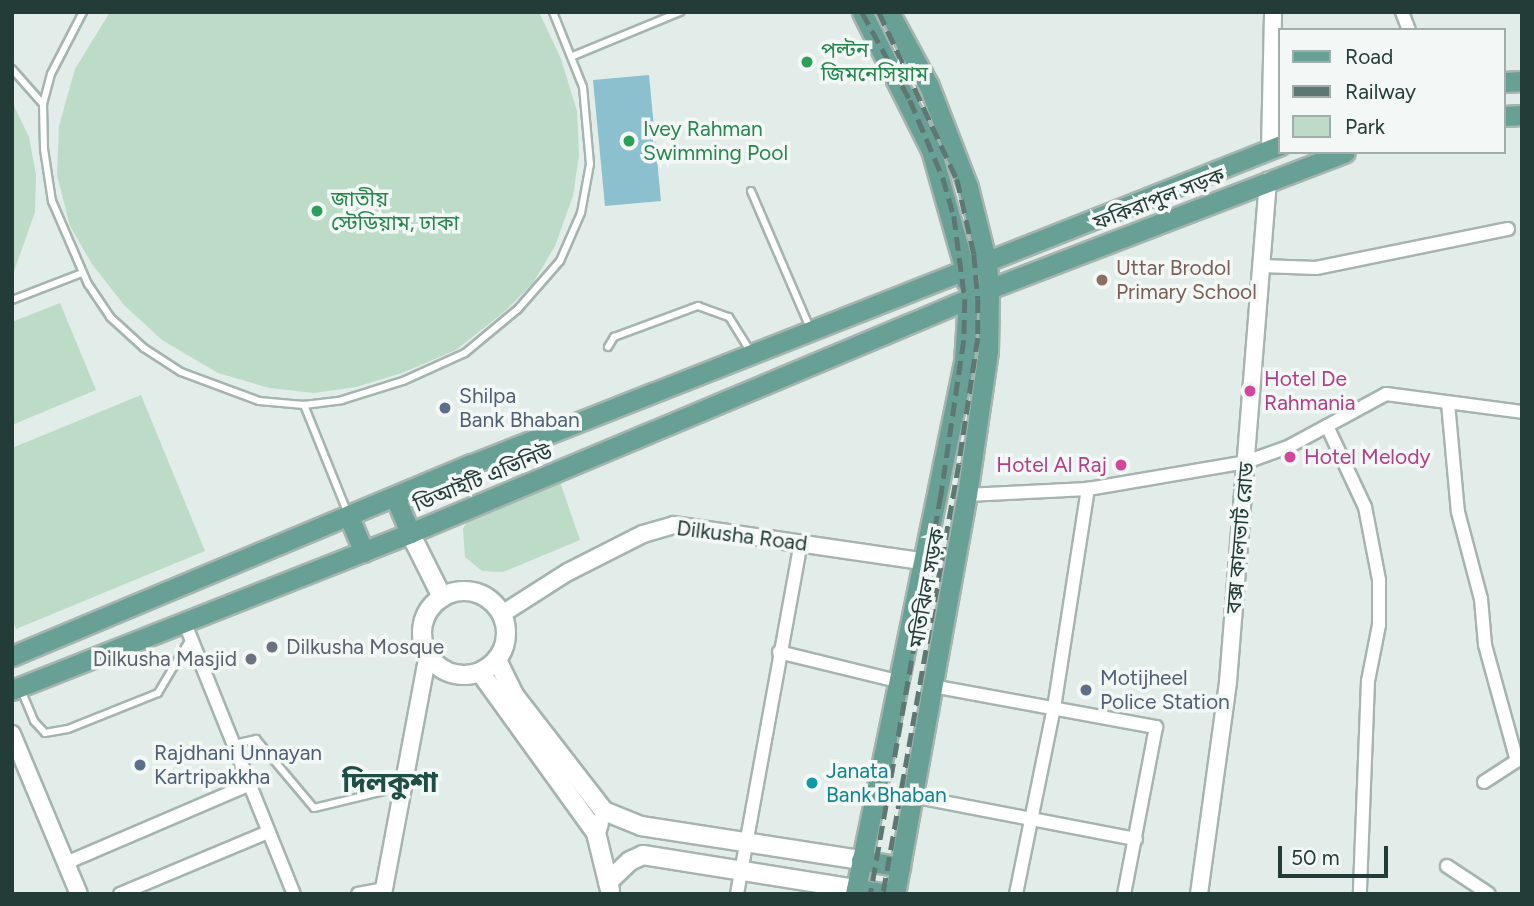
<!DOCTYPE html>
<meta charset="utf-8">
<style>
body{margin:0}
#map{position:relative;width:1534px;height:906px;overflow:hidden;background:#e2ece8;font-family:Figtree,"Noto Sans Bengali",sans-serif}
div>[style]{position:absolute}
.green>*{inset:0;background:#bcdcc7}
.water>*{inset:0;background:#8cc0cf}
.roads{filter:drop-shadow(2px 0 #a5b4af) drop-shadow(-2px 0 #a5b4af) drop-shadow(0 2px #a5b4af) drop-shadow(0 -2px #a5b4af)}
.service>*{height:6px;margin:-3px;padding:0 3px;transform-origin:3px;border-radius:3px;background:#fff}
.minor>*{height:12px;margin:-6px;padding:0 6px;transform-origin:6px;border-radius:6px;background:#fff}
.tertiary>*{height:16px;margin:-8px;padding:0 8px;transform-origin:8px;border-radius:8px;background:#fff}
.secondary>*{height:18px;margin:-9px;padding:0 9px;transform-origin:9px;border-radius:9px;background:#fff}
.secondary>.ring{margin:-9px;padding:0;box-sizing:content-box;background:none;border:18px solid #fff;border-radius:50%}
.primary>*{height:19px;margin:-9.5px;padding:0 9.5px;transform-origin:9.5px;border-radius:9.5px;background:#68a096}
.rail>*{height:4.5px;margin-top:-2.25px;transform-origin:0;background:repeating-linear-gradient(90deg,#5d7873 0 14px,transparent 0 21px)}
.dots>*{width:19px;height:19px;translate:-50% -50%;box-sizing:border-box;border:4px solid #f3f8f6;border-radius:50%}
span{translate:-50% -50%;white-space:nowrap;text-align:center;line-height:1.15;-webkit-text-stroke:7px #f3f8f6;paint-order:stroke}
.leisure-label{font-size:21px;color:#27864d}
.left{translate:0 -50%;text-align:left}
.street-label{font-size:21px;color:#233c37}
.education-label{font-size:21px;color:#785e54}
.hotel-label{font-size:21px;color:#b23c85}
.right{translate:-100% -50%;text-align:right}
.service-label{font-size:21px;color:#4e5e75}
.worship-label{font-size:21px;color:#5b616d}
.culture-label{font-size:21px;color:#0d838f}
.district-label{font-size:28px;color:#1f4e46;font-weight:700}
.frame{position:absolute;inset:0;border:14px solid #233c37;pointer-events:none}
.legend{position:absolute;left:1278px;top:28px;width:228px;height:126px;box-sizing:border-box;background:#f3f8f6;border:2px solid #a0adaa;margin:0;padding:9px 12px;list-style:none;font-size:21px;color:#233c37}
.legend li{display:flex;align-items:center;gap:14px;height:35px}
.legend b{width:35px;border:2px solid #a0adaa}
.scale{position:absolute;left:1278px;top:846px;width:110px;height:32px;box-sizing:border-box;border:4px solid #233c37;border-top:0;padding-left:9px;font-size:21px;line-height:24px;white-space:nowrap;color:#233c37;-webkit-text-stroke:5px #f3f8f6;paint-order:stroke}
</style>
<div id="map">
<div class="green">
<i style="clip-path:polygon(110px 12px,539px 12px,561px 59px,577px 111px,579px 155px,573px 196px,555px 246px,533px 283px,504px 312px,456px 350px,402px 373px,356px 387px,314px 393px,270px 388px,218px 373px,162px 340px,124px 305px,92px 264px,70px 226px,57px 175px,59px 126px,75px 69px)"></i>
<i style="clip-path:polygon(12px 102px,29px 137px,36px 175px,35px 212px,12px 277px)"></i>
<i style="clip-path:polygon(60px 303px,96px 390px,12px 425px,12px 322px)"></i>
<i style="clip-path:polygon(141px 395px,205px 551px,16px 629px,12px 619px,12px 448px)"></i>
<i style="clip-path:polygon(560px 482px,580px 540px,503px 572px,482px 571px,465px 557px,463px 529px,472px 513px)"></i>
</div>
<div class="water">
<i style="clip-path:polygon(649px 75px,661px 201px,605px 206px,593px 80px)"></i>
</div>
<div class="roads">
<div class="service">
<i style="left:83px;top:12px;width:70px;rotate:117.3deg"></i>
<i style="left:51px;top:74px;width:31px;rotate:105deg"></i>
<i style="left:43px;top:104px;width:45px;rotate:88.7deg"></i>
<i style="left:44px;top:149px;width:53px;rotate:81.3deg"></i>
<i style="left:52px;top:201px;width:90px;rotate:66.6deg"></i>
<i style="left:88px;top:284px;width:40px;rotate:56deg"></i>
<i style="left:110px;top:317px;width:46px;rotate:42.4deg"></i>
<i style="left:144px;top:348px;width:44px;rotate:33deg"></i>
<i style="left:181px;top:372px;width:83px;rotate:20.4deg"></i>
<i style="left:259px;top:401px;width:45px;rotate:5.1deg"></i>
<i style="left:304px;top:405px;width:38px;rotate:-7deg"></i>
<i style="left:342px;top:400px;width:64px;rotate:-17.3deg"></i>
<i style="left:403px;top:381px;width:68px;rotate:-24.3deg"></i>
<i style="left:465px;top:353px;width:69px;rotate:-39.7deg"></i>
<i style="left:518px;top:309px;width:64px;rotate:-48.8deg"></i>
<i style="left:560px;top:261px;width:52px;rotate:-66.4deg"></i>
<i style="left:581px;top:213px;width:50px;rotate:-79.6deg"></i>
<i style="left:590px;top:164px;width:77px;rotate:-95.2deg"></i>
<i style="left:583px;top:87px;width:81px;rotate:-111.8deg"></i>
<i style="left:573px;top:56px;width:116px;rotate:-22.4deg"></i>
<i style="left:12px;top:69px;width:47px;rotate:48.5deg"></i>
<i style="left:751px;top:191px;width:149px;rotate:66.7deg"></i>
<i style="left:12px;top:300px;width:75px;rotate:-21.1deg"></i>
<i style="left:608px;top:347px;width:12px;rotate:-59deg"></i>
<i style="left:614px;top:337px;width:90px;rotate:-20.3deg"></i>
<i style="left:698px;top:306px;width:33px;rotate:20deg"></i>
<i style="left:729px;top:317px;width:39px;rotate:58deg"></i>
<i style="left:304px;top:405px;width:118px;rotate:68deg"></i>
<i style="left:21px;top:690px;width:34px;rotate:67deg"></i>
<i style="left:34px;top:721px;width:16px;rotate:47deg"></i>
<i style="left:45px;top:733px;width:23px;rotate:-10deg"></i>
<i style="left:68px;top:729px;width:97px;rotate:-21.8deg"></i>
<i style="left:158px;top:693px;width:63px;rotate:-59.3deg"></i>
<i style="left:234px;top:744px;width:23px;rotate:-13deg"></i>
<i style="left:256px;top:739px;width:90px;rotate:50deg"></i>
<i style="left:314px;top:808px;width:89px;rotate:-13.6deg"></i>
</div>
<div class="minor">
<i style="left:1402px;top:12px;width:19px;rotate:69deg"></i>
<i style="left:1262px;top:266px;width:54px;rotate:2.1deg"></i>
<i style="left:1316px;top:268px;width:196px;rotate:-11.5deg"></i>
<i style="left:1448px;top:403px;width:109px;rotate:84.8deg"></i>
<i style="left:1458px;top:512px;width:90px;rotate:75.2deg"></i>
<i style="left:1481px;top:599px;width:46px;rotate:85deg"></i>
<i style="left:1485px;top:645px;width:120px;rotate:74.6deg"></i>
<i style="left:1327px;top:426px;width:89px;rotate:64.9deg"></i>
<i style="left:1365px;top:507px;width:74px;rotate:79.1deg"></i>
<i style="left:1379px;top:580px;width:45px;rotate:90deg"></i>
<i style="left:1379px;top:625px;width:57px;rotate:101.1deg"></i>
<i style="left:1368px;top:681px;width:213px;rotate:92.2deg"></i>
<i style="left:967px;top:495px;width:121px;rotate:-2.8deg"></i>
<i style="left:1088px;top:489px;width:160px;rotate:-9.7deg"></i>
<i style="left:1246px;top:462px;width:45px;rotate:-19.7deg"></i>
<i style="left:1288px;top:447px;width:111px;rotate:-28.4deg"></i>
<i style="left:1386px;top:394px;width:137px;rotate:7.5deg"></i>
<i style="left:184px;top:621px;width:294px;rotate:68.1deg"></i>
<i style="left:779px;top:652px;width:122px;rotate:13.8deg"></i>
<i style="left:932px;top:686px;width:228px;rotate:10.4deg"></i>
<i style="left:1156px;top:727px;width:170px;rotate:100.8deg"></i>
<i style="left:1484px;top:782px;width:44px;rotate:-33deg"></i>
<i style="left:912px;top:796px;width:228px;rotate:10.9deg"></i>
<i style="left:66px;top:863px;width:200px;rotate:-23.2deg"></i>
<i style="left:1447px;top:866px;width:50px;rotate:33.7deg"></i>
<i style="left:120px;top:894px;width:160px;rotate:-22.7deg"></i>
<i style="left:358px;top:894px;width:26px;rotate:-11deg"></i>
<i style="left:737px;top:894px;width:357px;rotate:-79.7deg"></i>
<i style="left:1016px;top:894px;width:190px;rotate:-78.5deg"></i>
<i style="left:1054px;top:708px;width:222px;rotate:-81.2deg"></i>
</div>
<div class="tertiary">
<i style="left:1270px;top:148px;width:136px;rotate:-88.7deg"></i>
<i style="left:502px;top:614px;width:78px;rotate:-32.5deg"></i>
<i style="left:568px;top:572px;width:84px;rotate:-26.9deg"></i>
<i style="left:643px;top:534px;width:32px;rotate:-16deg"></i>
<i style="left:674px;top:525px;width:249px;rotate:8.3deg"></i>
<i style="left:12px;top:734px;width:173px;rotate:67.3deg"></i>
<i style="left:383px;top:894px;width:244px;rotate:-79.4deg"></i>
<i style="left:1199px;top:894px;width:214px;rotate:-82.2deg"></i>
<i style="left:1228px;top:682px;width:503px;rotate:-85.44deg"></i>
</div>
<div class="secondary">
<i style="left:410px;top:533px;width:72px;rotate:63.4deg"></i>
<i class="ring" style="left:422px;top:591px;width:66px;height:66px"></i>
<i style="left:497px;top:660px;width:39px;rotate:64deg"></i>
<i style="left:514px;top:695px;width:147px;rotate:52.2deg"></i>
<i style="left:604px;top:811px;width:40px;rotate:22deg"></i>
<i style="left:641px;top:826px;width:223px;rotate:8.8deg"></i>
<i style="left:480px;top:672px;width:198px;rotate:54.2deg"></i>
<i style="left:599px;top:823px;width:10px;rotate:107deg"></i>
<i style="left:596px;top:833px;width:59px;rotate:76.2deg"></i>
<i style="left:608px;top:882px;width:30px;rotate:-44deg"></i>
<i style="left:630px;top:861px;width:14px;rotate:-25deg"></i>
<i style="left:643px;top:855px;width:216px;rotate:9.1deg"></i>
</div>
<div class="primary">
<i style="left:889px;top:12px;width:84px;rotate:61.6deg"></i>
<i style="left:929px;top:86px;width:108px;rotate:68.9deg"></i>
<i style="left:968px;top:187px;width:78px;rotate:76deg"></i>
<i style="left:987px;top:263px;width:26px;rotate:86deg"></i>
<i style="left:989px;top:289px;width:10px;rotate:156deg"></i>
<i style="left:1504px;top:82px;width:18px;rotate:-3deg"></i>
<i style="left:1504px;top:116px;width:18px;rotate:-3deg"></i>
<i style="left:966px;top:281px;width:11px;rotate:-95deg"></i>
<i style="left:965px;top:270px;width:339px;rotate:-21.6deg"></i>
<i style="left:395px;top:497px;width:39px;rotate:67deg"></i>
<i style="left:349px;top:517px;width:38px;rotate:67deg"></i>
<i style="left:12px;top:656px;width:498px;rotate:-22.7deg"></i>
<i style="left:472px;top:464px;width:530px;rotate:-21.48deg"></i>
<i style="left:965px;top:270px;width:125px;rotate:-105.8deg"></i>
<i style="left:931px;top:150px;width:154px;rotate:-116.6deg"></i>
<i style="left:12px;top:690px;width:428px;rotate:-21.5deg"></i>
<i style="left:410px;top:533px;width:605px;rotate:-22.75deg"></i>
<i style="left:968px;top:299px;width:63px;rotate:93.6deg"></i>
<i style="left:964px;top:362px;width:543px;rotate:101.58deg"></i>
<i style="left:861px;top:860px;width:40px;rotate:10deg"></i>
<i style="left:856px;top:889px;width:32px;rotate:9deg"></i>
<i style="left:895px;top:894px;width:405px;rotate:-79.8deg"></i>
<i style="left:967px;top:495px;width:146px;rotate:-81.7deg"></i>
<i style="left:988px;top:351px;width:62px;rotate:-89.1deg"></i>
<i style="left:989px;top:289px;width:381px;rotate:-21deg"></i>
</div>
</div>
<div class="rail">
<i style="left:862px;top:12px;width:100px;rotate:61.4deg"></i>
<i style="left:910px;top:100px;width:85px;rotate:67.1deg"></i>
<i style="left:943px;top:178px;width:40px;rotate:74deg"></i>
<i style="left:954px;top:216px;width:84px;rotate:82.5deg"></i>
<i style="left:965px;top:299px;width:41px;rotate:91.4deg"></i>
<i style="left:964px;top:340px;width:157px;rotate:98.4deg"></i>
<i style="left:941px;top:495px;width:405px;rotate:100deg"></i>
<i style="left:879px;top:12px;width:184px;rotate:65deg"></i>
<i style="left:957px;top:179px;width:77px;rotate:77.2deg"></i>
<i style="left:974px;top:254px;width:45px;rotate:84.9deg"></i>
<i style="left:978px;top:299px;width:39px;rotate:90deg"></i>
<i style="left:978px;top:338px;width:127px;rotate:98.6deg"></i>
<i style="left:959px;top:464px;width:437px;rotate:100deg"></i>
</div>
<div class="dots">
<i style="left:807px;top:62px;background:#2e9e5b"></i>
<i style="left:629px;top:141px;background:#2e9e5b"></i>
<i style="left:317px;top:211px;background:#2e9e5b"></i>
<i style="left:1102px;top:280px;background:#8d6e63"></i>
<i style="left:1250px;top:391px;background:#d1479c"></i>
<i style="left:445px;top:408px;background:#5c6f8a"></i>
<i style="left:1290px;top:457px;background:#d1479c"></i>
<i style="left:1121px;top:465px;background:#d1479c"></i>
<i style="left:272px;top:647px;background:#6b7280"></i>
<i style="left:251px;top:659px;background:#6b7280"></i>
<i style="left:1086px;top:690px;background:#5c6f8a"></i>
<i style="left:140px;top:765px;background:#5c6f8a"></i>
<i style="left:812px;top:783px;background:#0f9aa8"></i>
</div>
<div class="leisure-label">
<span class="left" style="left:821px;top:62px">পল্টন<br>জিমনেসিয়াম</span>
<span class="left" style="left:643px;top:141px">Ivey Rahman<br>Swimming Pool</span>
<span class="left" style="left:331px;top:211px">জাতীয়<br>স্টেডিয়াম, ঢাকা</span>
</div>
<div class="street-label">
<span style="left:1159px;top:199px;rotate:-21deg">ফকিরাপুল সড়ক</span>
<span style="left:483px;top:478px;rotate:-22deg">ডিআইটি এভিনিউ</span>
<span style="left:742px;top:536px;rotate:7deg">Dilkusha Road</span>
<span style="left:1240px;top:538px;rotate:-85deg">বক্স কালভার্ট রোড</span>
<span style="left:927px;top:588px;rotate:-80deg">মতিঝিল সড়ক</span>
</div>
<div class="education-label">
<span class="left" style="left:1116px;top:280px">Uttar Brodol<br>Primary School</span>
</div>
<div class="hotel-label">
<span class="left" style="left:1264px;top:391px">Hotel De<br>Rahmania</span>
<span class="left" style="left:1304px;top:457px">Hotel Melody</span>
<span class="right" style="left:1107px;top:465px">Hotel Al Raj</span>
</div>
<div class="service-label">
<span class="left" style="left:459px;top:408px">Shilpa<br>Bank Bhaban</span>
<span class="left" style="left:1100px;top:690px">Motijheel<br>Police Station</span>
<span class="left" style="left:154px;top:765px">Rajdhani Unnayan<br>Kartripakkha</span>
</div>
<div class="worship-label">
<span class="left" style="left:286px;top:647px">Dilkusha Mosque</span>
<span class="right" style="left:237px;top:659px">Dilkusha Masjid</span>
</div>
<div class="culture-label">
<span class="left" style="left:826px;top:783px">Janata<br>Bank Bhaban</span>
</div>
<div class="district-label">
<span style="left:390px;top:782px">দিলকুশা</span>
</div>
<div class="frame"></div>
<ul class="legend">
<li><b style="height:9px;background:#68a096"></b>Road</li>
<li><b style="height:9px;background:#5d7873"></b>Railway</li>
<li><b style="height:19px;background:#bcdcc7"></b>Park</li>
</ul>
<div class="scale">50 m</div>
</div>
